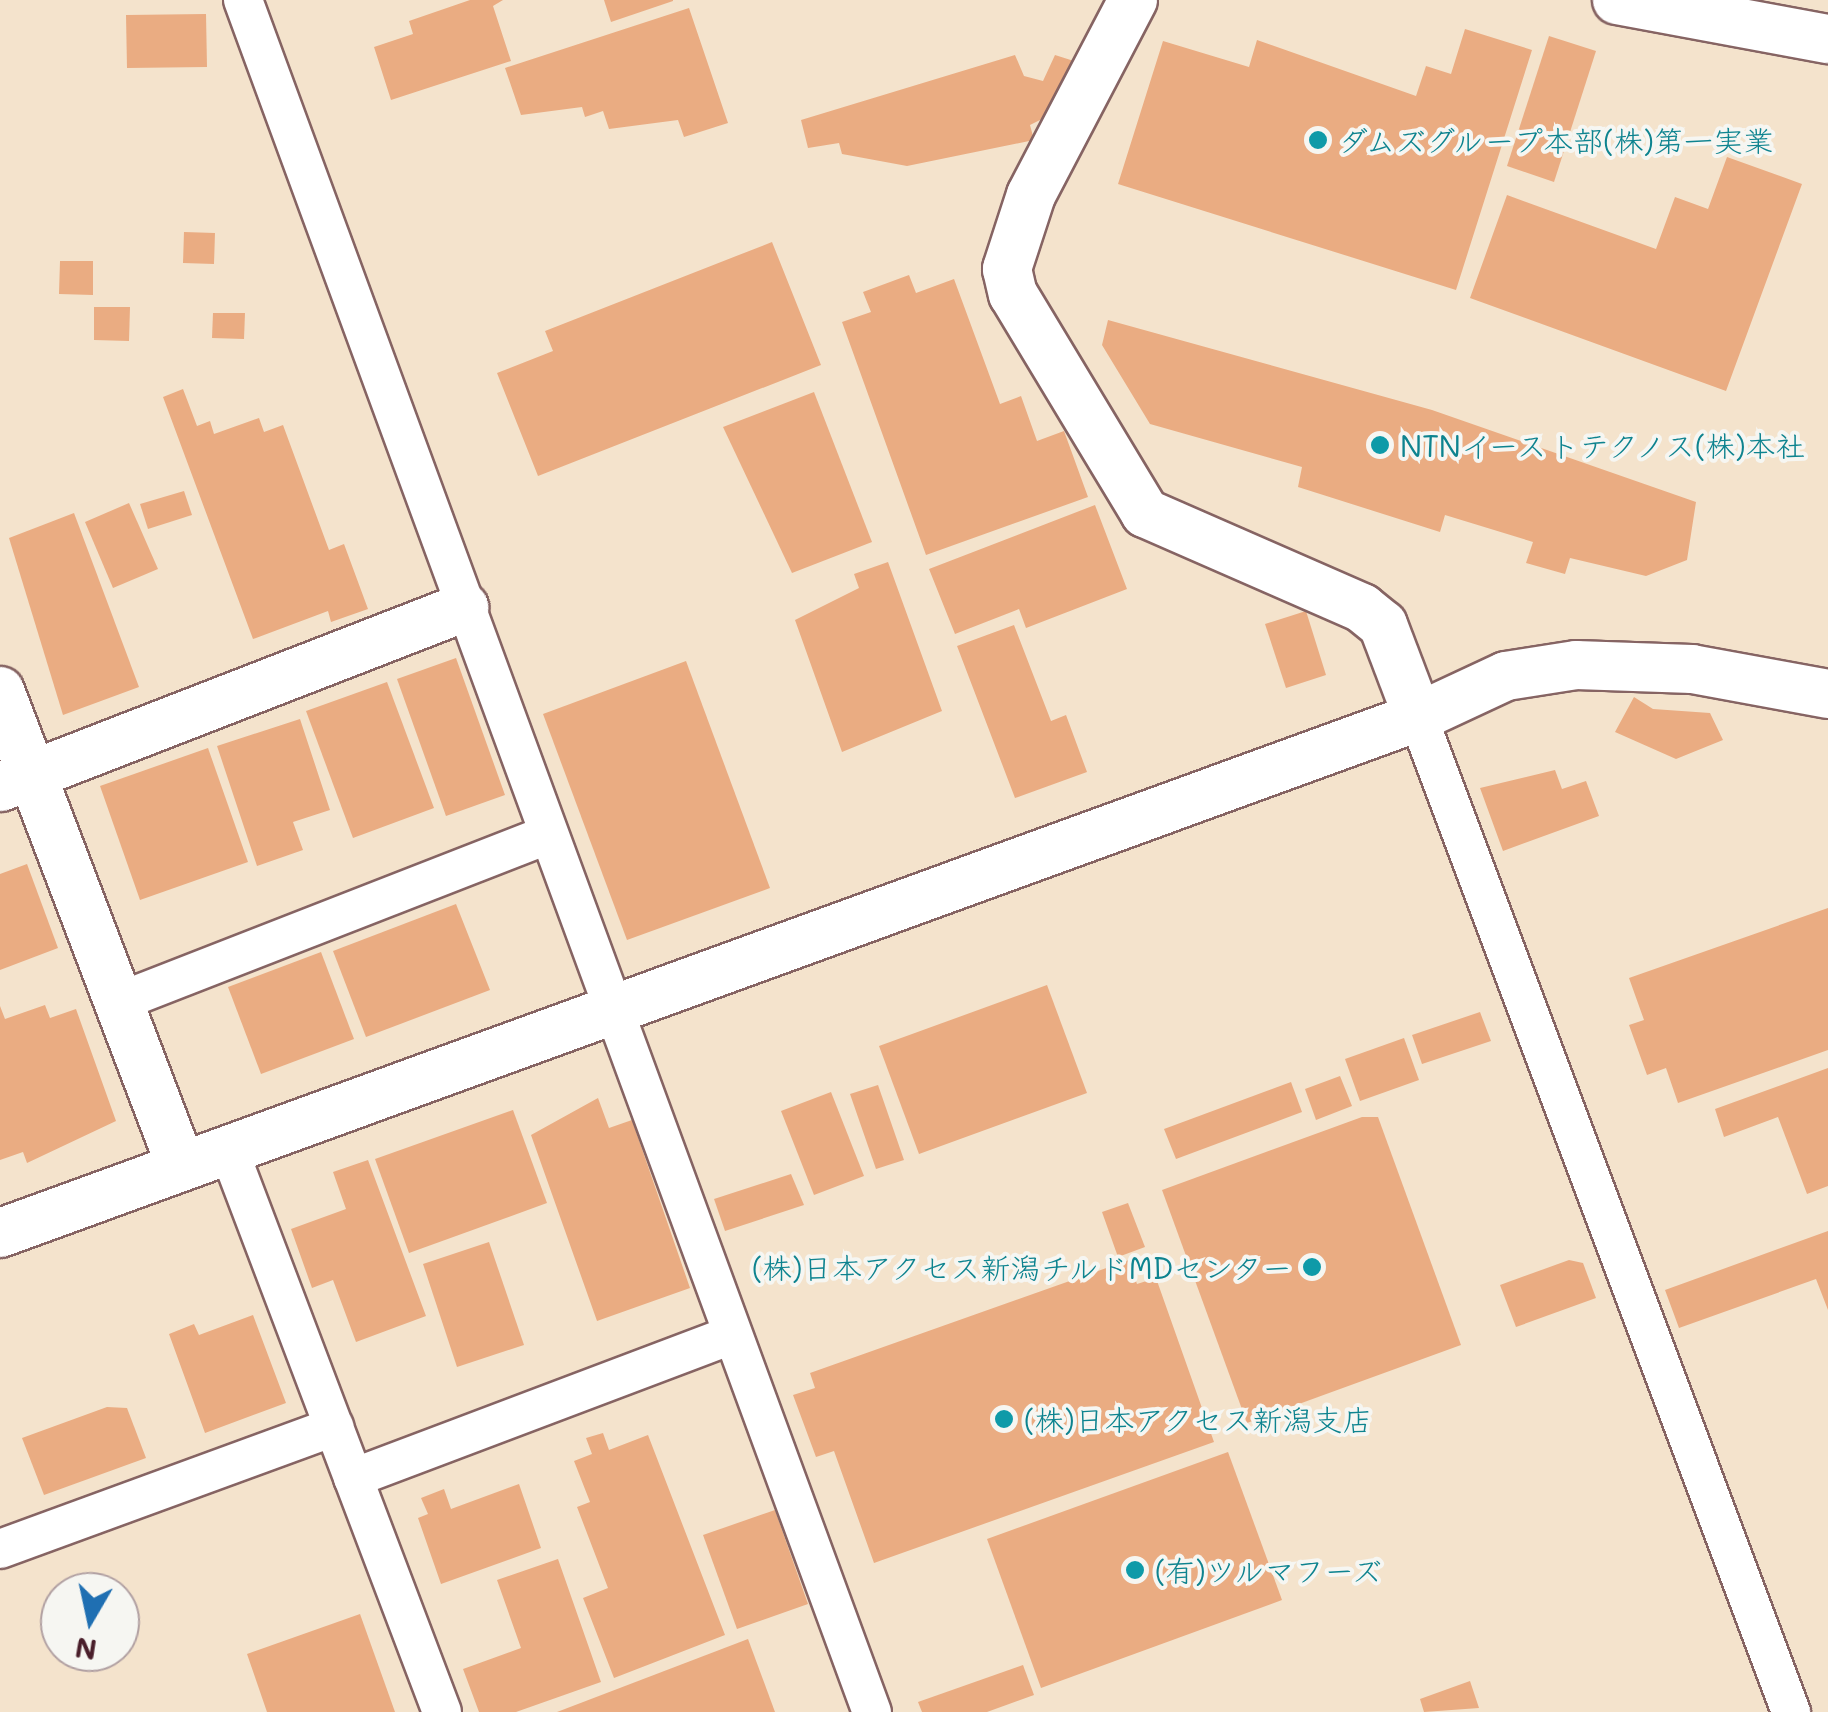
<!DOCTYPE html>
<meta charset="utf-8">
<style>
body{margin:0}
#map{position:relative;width:1828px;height:1712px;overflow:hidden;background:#f4e3cc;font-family:Mali,"Klee One",sans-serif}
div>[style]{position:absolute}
.building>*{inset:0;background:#eaac82}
.roads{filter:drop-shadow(2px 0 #866463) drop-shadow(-2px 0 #866463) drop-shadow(0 2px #866463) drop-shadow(0 -2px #866463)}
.minor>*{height:38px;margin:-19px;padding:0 19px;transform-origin:19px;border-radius:19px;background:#fff}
.tertiary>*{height:48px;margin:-24px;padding:0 24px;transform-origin:24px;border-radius:24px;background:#fff}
.dots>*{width:28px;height:28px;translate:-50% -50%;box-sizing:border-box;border:5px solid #f6f6f2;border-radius:50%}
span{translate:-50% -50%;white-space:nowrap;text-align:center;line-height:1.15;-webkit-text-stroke:8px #f6f6f2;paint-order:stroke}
.culture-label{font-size:30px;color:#0d838f}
.left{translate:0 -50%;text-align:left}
.right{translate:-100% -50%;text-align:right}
.north{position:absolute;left:40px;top:1572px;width:100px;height:100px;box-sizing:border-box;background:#f6f6f2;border:2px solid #b1a0a2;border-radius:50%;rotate:189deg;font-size:28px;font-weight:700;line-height:40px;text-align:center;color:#4a1f2b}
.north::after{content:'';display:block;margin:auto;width:35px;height:45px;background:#1f6fb2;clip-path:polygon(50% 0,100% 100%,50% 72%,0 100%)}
</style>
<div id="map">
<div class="building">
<i style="clip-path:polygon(470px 0,503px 0,493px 6px,511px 61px,391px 100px,374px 47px,413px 34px,409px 21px)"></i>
<i style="clip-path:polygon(604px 0,673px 0,673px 1px,611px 22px)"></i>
<i style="clip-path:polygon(689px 8px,728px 123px,684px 137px,678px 120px,609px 129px,603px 111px,585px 117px,582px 107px,521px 115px,505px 68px)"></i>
<i style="clip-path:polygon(206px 14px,207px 67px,127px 68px,126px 15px)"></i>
<i style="clip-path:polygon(1465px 29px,1532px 50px,1456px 290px,1118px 184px,1163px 41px,1249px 67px,1257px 40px,1416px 96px,1426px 66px,1451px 74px)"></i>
<i style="clip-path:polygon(1549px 36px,1596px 51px,1554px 182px,1507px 166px)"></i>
<i style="clip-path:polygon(1015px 55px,1024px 76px,1043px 81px,1055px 55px,1077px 62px,1046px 117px,1030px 125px,1034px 140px,907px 166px,842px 154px,839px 143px,808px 148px,801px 120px)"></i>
<i style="clip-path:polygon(1727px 157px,1802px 184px,1726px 391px,1470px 298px,1507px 195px,1656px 249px,1675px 197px,1708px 209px)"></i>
<i style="clip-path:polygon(184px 232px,215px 233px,214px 264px,183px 263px)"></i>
<i style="clip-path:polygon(772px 242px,821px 365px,538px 476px,497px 373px,553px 351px,545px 331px)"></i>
<i style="clip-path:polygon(60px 261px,93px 261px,93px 295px,59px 294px)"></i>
<i style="clip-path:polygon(909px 275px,916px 293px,954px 279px,1000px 404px,1021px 396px,1037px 441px,1064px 431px,1088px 497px,926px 555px,842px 322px,871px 312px,863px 292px)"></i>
<i style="clip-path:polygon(94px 307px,130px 307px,129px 341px,94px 340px)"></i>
<i style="clip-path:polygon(213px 313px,245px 313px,244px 339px,212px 338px)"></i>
<i style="clip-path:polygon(1108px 320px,1432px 410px,1696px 502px,1687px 560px,1646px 576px,1570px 558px,1565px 574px,1526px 563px,1533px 542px,1445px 515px,1440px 532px,1298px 487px,1302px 467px,1150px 424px,1102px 345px)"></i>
<i style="clip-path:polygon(183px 389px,197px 426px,210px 421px,214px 434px,259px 418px,264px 432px,283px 425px,329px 550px,344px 544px,368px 609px,331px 622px,328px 611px,253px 639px,163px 397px)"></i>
<i style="clip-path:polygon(814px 392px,872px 542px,792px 573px,723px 427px)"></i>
<i style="clip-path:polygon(184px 491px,192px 515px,148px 529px,140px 504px)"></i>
<i style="clip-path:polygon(129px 503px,158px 569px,113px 588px,85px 522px)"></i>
<i style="clip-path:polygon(1095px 505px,1127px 589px,1026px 628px,1019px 609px,955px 634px,929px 569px)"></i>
<i style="clip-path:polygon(74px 513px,139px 687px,63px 715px,9px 538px)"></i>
<i style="clip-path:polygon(888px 562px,942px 711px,842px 752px,795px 620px,859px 588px,854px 574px)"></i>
<i style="clip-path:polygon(1306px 611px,1326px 675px,1286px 688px,1265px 624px)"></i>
<i style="clip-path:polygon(1014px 625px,1051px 721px,1066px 715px,1087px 772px,1015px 798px,957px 646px)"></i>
<i style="clip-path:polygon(456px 658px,505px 795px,446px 816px,397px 679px)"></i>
<i style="clip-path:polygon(686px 661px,770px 888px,627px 940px,543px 714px)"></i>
<i style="clip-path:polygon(387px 682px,434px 808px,353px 838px,306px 711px)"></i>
<i style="clip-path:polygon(1634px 697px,1653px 709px,1710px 713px,1723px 740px,1676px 759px,1615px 732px)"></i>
<i style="clip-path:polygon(300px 719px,330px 810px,293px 822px,303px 850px,257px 866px,217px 746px)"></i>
<i style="clip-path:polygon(208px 748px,248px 862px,140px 900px,100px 786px)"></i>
<i style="clip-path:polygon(1555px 770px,1562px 789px,1586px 781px,1599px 816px,1503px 851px,1480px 788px)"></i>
<i style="clip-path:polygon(27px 864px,58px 948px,0 970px,0 874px)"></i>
<i style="clip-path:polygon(456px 904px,490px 990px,366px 1037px,333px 951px)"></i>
<i style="clip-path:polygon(1828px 908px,1828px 1050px,1678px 1103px,1666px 1068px,1647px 1075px,1629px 1025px,1644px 1020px,1629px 978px)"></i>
<i style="clip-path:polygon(321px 952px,354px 1039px,261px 1074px,228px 987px)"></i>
<i style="clip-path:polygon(1047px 985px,1087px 1093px,919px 1154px,879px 1046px)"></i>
<i style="clip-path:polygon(45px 1005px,50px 1018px,76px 1009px,116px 1121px,27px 1163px,23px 1152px,0 1160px,0 1006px,5px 1019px)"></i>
<i style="clip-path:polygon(1480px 1012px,1491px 1041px,1422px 1064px,1412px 1035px)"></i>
<i style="clip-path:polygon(1404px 1038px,1419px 1080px,1360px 1101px,1345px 1059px)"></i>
<i style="clip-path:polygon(1828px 1068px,1828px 1186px,1807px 1194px,1778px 1117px,1724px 1137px,1715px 1109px)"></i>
<i style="clip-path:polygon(1340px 1076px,1352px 1106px,1316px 1120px,1305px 1089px)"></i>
<i style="clip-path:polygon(1291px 1082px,1302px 1112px,1176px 1159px,1164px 1129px)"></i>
<i style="clip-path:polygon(878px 1085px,904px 1160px,876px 1169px,850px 1094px)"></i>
<i style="clip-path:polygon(831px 1092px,864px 1176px,814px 1195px,781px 1111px)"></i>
<i style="clip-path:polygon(598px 1098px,609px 1128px,632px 1120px,690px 1288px,597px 1321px,531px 1135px)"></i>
<i style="clip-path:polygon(513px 1110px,547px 1203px,409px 1253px,375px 1159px)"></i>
<i style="clip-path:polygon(1362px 1117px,1378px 1117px,1461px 1345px,1247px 1423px,1162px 1190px)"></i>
<i style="clip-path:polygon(368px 1160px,426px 1316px,356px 1342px,333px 1280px,312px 1288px,291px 1229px,346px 1209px,333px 1172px)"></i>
<i style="clip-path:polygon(791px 1174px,804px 1205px,725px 1231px,714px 1199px)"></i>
<i style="clip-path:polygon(1128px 1203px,1145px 1247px,1118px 1257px,1102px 1212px)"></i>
<i style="clip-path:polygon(1828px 1231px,1828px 1310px,1816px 1279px,1679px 1328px,1665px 1290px)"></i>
<i style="clip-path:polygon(489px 1242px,524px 1345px,457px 1367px,423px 1264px)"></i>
<i style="clip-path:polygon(1129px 1260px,1137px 1284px,1156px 1278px,1214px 1442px,874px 1563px,834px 1451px,816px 1457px,793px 1395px,815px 1388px,810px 1373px)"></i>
<i style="clip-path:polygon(1569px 1260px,1583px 1263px,1596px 1298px,1516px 1327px,1500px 1285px)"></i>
<i style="clip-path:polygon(253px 1315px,286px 1403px,205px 1433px,169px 1334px,194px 1324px,199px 1335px)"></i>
<i style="clip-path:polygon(107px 1407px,127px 1408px,146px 1458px,44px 1495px,22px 1438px)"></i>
<i style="clip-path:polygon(603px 1433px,609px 1450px,648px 1435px,725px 1635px,614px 1678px,583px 1598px,608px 1588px,577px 1507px,590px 1502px,574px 1461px,592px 1454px,586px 1438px)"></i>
<i style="clip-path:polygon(1228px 1452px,1282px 1600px,1041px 1688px,987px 1539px)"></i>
<i style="clip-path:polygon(519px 1484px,541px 1548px,441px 1584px,418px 1518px,428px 1514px,421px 1498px,444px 1489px,451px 1509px)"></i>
<i style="clip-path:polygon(775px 1510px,808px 1604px,737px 1629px,703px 1535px)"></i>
<i style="clip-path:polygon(558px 1559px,601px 1682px,516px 1712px,479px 1712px,463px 1669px,521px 1648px,497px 1580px)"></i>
<i style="clip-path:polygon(360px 1614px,395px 1712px,267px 1712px,247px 1654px)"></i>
<i style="clip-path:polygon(748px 1639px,775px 1712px,557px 1712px)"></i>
<i style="clip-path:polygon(1023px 1665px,1034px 1695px,987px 1712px,922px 1712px,918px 1702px)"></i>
<i style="clip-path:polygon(1470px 1681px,1479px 1708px,1424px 1712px,1420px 1699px)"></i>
</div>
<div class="roads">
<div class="minor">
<i style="left:243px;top:0;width:1824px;rotate:69.83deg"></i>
<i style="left:1418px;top:717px;width:1063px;rotate:69.45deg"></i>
<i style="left:116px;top:1003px;width:464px;rotate:-21.3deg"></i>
<i style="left:228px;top:1148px;width:603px;rotate:69.22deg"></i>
<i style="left:353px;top:1478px;width:405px;rotate:-20.7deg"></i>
<i style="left:0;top:1549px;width:356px;rotate:-20.1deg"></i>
</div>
<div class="tertiary">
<i style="left:1133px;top:0;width:220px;rotate:117.6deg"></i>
<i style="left:1031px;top:195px;width:78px;rotate:108deg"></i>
<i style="left:1007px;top:269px;width:26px;rotate:77deg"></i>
<i style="left:1013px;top:294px;width:256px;rotate:58.9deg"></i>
<i style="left:1145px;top:513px;width:237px;rotate:23.6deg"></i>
<i style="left:1362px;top:608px;width:27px;rotate:39deg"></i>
<i style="left:1383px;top:625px;width:98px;rotate:69.2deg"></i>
<i style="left:1617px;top:0;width:215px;rotate:10.5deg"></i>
<i style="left:0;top:691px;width:508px;rotate:69.14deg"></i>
<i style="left:1px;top:787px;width:497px;rotate:-21.2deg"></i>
<i style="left:0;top:1233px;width:1509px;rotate:-20deg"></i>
<i style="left:1418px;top:717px;width:97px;rotate:-25deg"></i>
<i style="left:1506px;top:676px;width:71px;rotate:-8.9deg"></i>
<i style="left:1576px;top:665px;width:116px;rotate:2deg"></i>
<i style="left:1692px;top:669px;width:138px;rotate:10.4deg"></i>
</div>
</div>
<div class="dots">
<i style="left:1318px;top:140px;background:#0f9aa8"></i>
<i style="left:1380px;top:445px;background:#0f9aa8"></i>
<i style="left:1312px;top:1267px;background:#0f9aa8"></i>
<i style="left:1004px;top:1419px;background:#0f9aa8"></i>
<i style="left:1135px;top:1570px;background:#0f9aa8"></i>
</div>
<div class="culture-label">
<span class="left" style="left:1338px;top:140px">ダムズグループ本部(株)第一実業</span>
<span class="left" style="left:1400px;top:445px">NTNイーストテクノス(株)本社</span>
<span class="right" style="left:1292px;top:1267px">(株)日本アクセス新潟チルドMDセンター</span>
<span class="left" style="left:1024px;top:1419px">(株)日本アクセス新潟支店</span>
<span class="left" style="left:1155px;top:1570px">(有)ツルマフーズ</span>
</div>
<div class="north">N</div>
</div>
